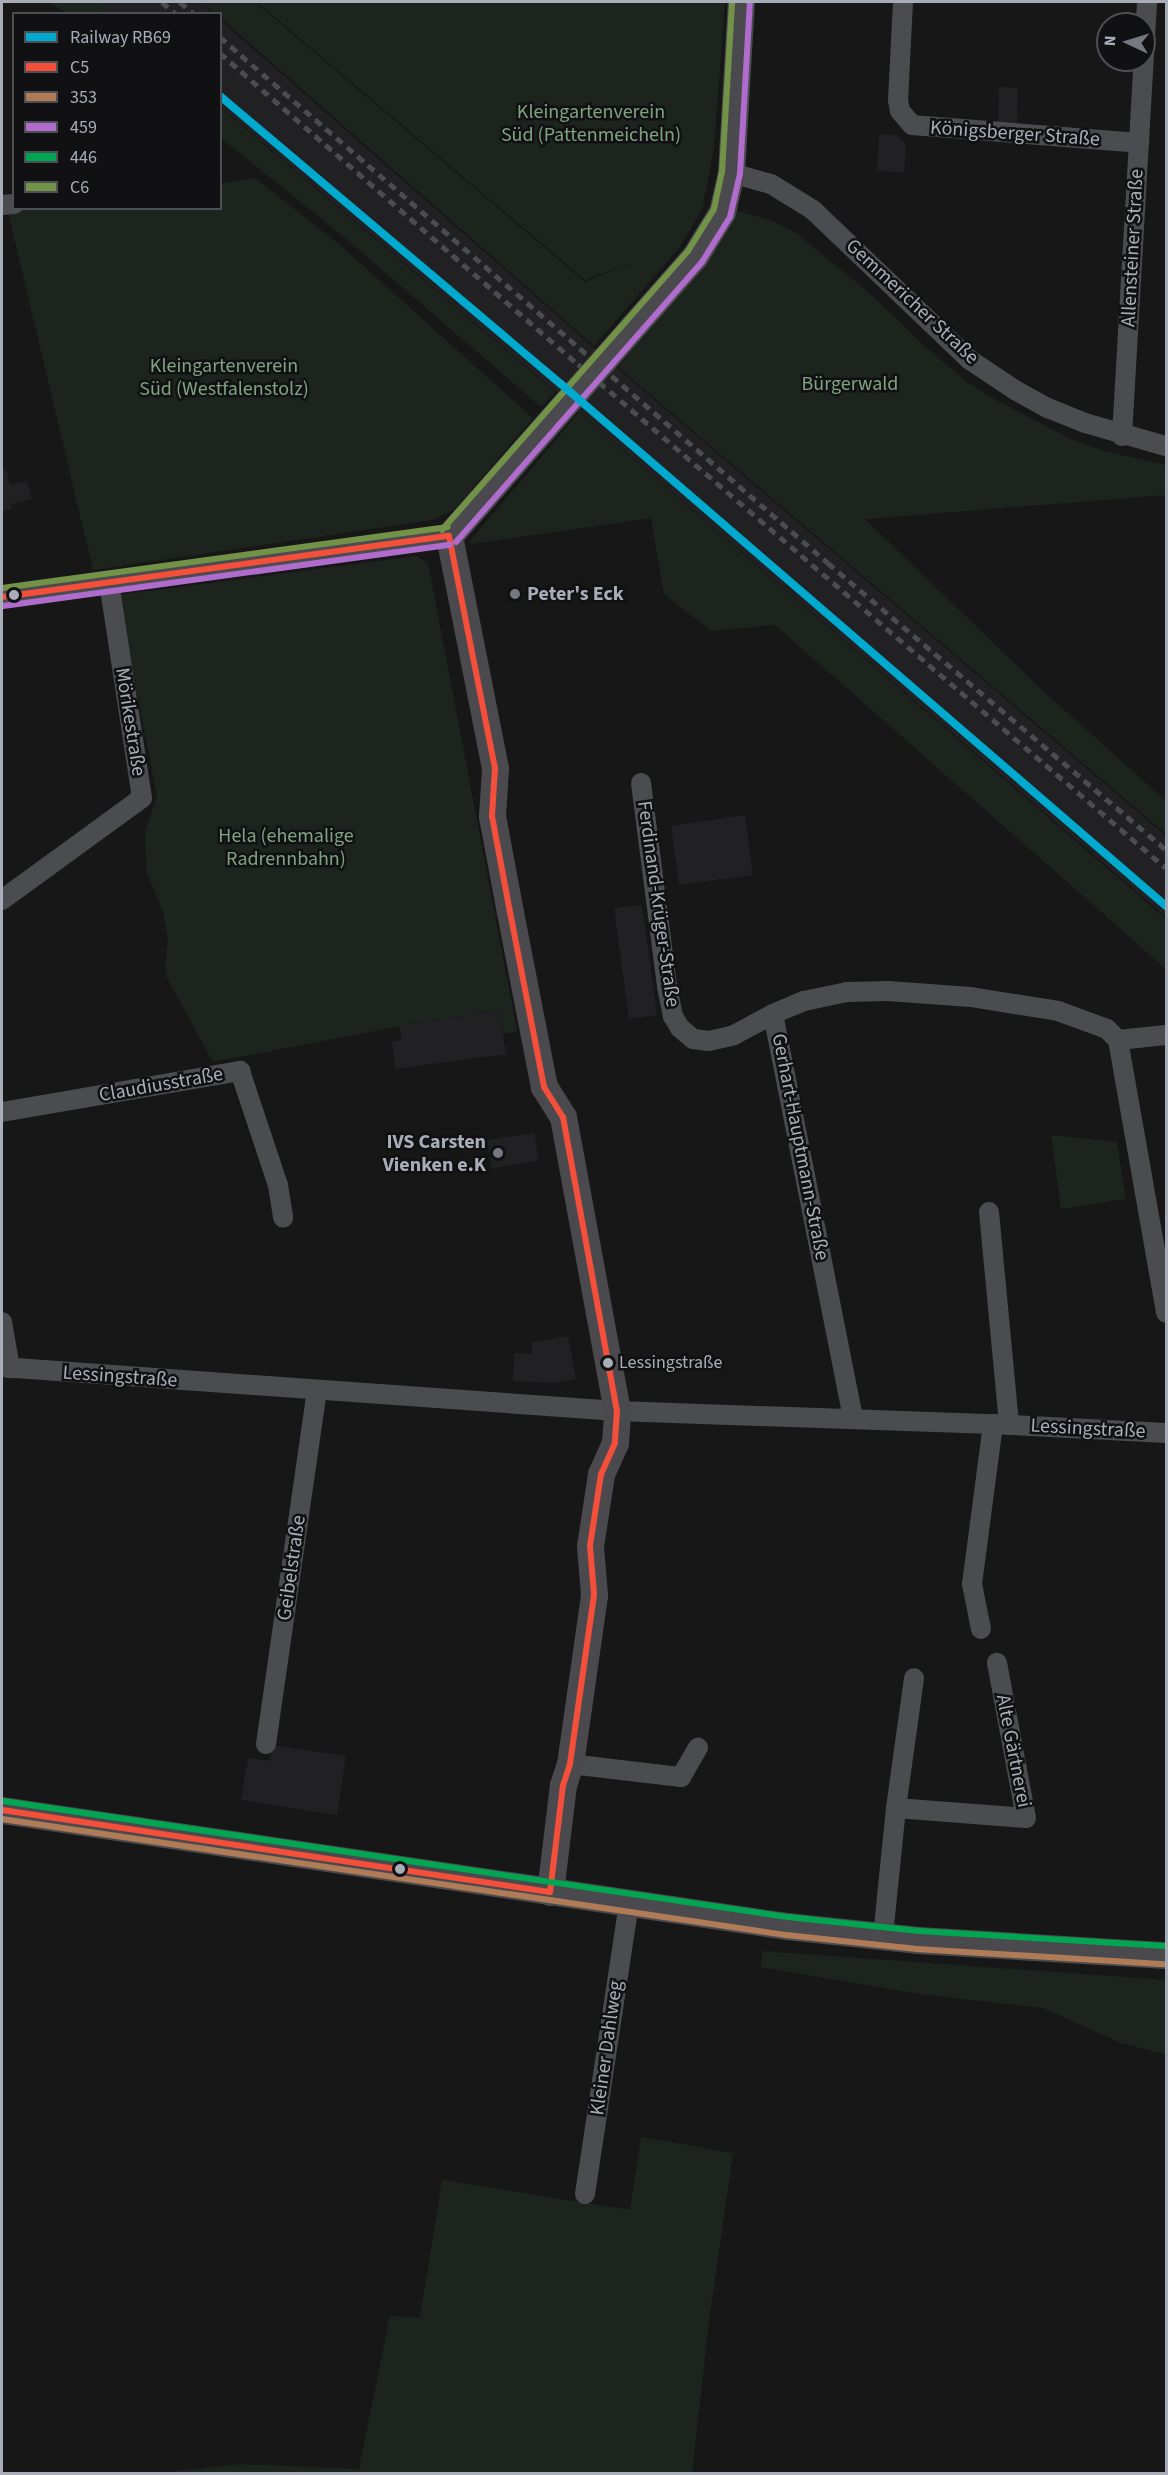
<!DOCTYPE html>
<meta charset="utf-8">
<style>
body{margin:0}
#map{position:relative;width:1168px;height:2475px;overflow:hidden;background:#171717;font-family:"Source Sans 3",sans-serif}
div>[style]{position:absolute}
.built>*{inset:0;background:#212123}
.green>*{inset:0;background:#1d241e}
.street>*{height:20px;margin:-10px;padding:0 10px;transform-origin:10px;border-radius:10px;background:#4b4c50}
.secondary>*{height:27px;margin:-13.5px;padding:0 13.5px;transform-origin:13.5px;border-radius:13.5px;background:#4a4a4e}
.rail>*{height:4.5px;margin-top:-2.25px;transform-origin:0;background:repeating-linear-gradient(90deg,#4b4c4f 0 8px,transparent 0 14px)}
.bus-1>*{height:6px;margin:-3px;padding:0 3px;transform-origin:3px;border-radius:3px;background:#f34f3a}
.bus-2>*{height:6px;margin:-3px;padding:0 3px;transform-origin:3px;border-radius:3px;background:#b07c57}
.bus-3>*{height:6px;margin:-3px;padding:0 3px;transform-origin:3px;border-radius:3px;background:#b06ccc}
.bus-4>*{height:6px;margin:-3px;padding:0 3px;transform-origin:3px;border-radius:3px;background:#00a651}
.bus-5>*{height:6px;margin:-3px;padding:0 3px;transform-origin:3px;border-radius:3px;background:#729247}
.rail-1>*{height:8px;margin:-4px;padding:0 4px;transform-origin:4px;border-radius:4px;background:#00a9ce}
.dots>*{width:16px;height:16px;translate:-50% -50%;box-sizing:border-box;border:3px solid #111113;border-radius:50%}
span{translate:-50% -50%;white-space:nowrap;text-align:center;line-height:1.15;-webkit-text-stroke:5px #111113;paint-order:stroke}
.bus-label{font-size:18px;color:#a8adb8}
.left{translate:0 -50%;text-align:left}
.park-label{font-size:20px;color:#7fa381}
.street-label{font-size:20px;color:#a8adb8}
.poi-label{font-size:20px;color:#a8adb8;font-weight:700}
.right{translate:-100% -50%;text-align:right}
.frame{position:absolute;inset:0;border:3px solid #a8adb8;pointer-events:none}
.legend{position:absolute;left:12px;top:12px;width:210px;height:198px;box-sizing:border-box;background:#111113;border:2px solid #4d4f55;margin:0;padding:8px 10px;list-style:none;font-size:18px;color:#a8adb8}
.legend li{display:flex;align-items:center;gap:12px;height:30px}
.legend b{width:30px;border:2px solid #4d4f55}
.north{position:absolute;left:1096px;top:12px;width:60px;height:60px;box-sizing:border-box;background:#111113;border:2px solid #4d4f55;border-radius:50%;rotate:274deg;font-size:16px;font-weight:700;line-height:24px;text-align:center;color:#a8adb8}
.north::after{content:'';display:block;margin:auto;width:21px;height:27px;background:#757880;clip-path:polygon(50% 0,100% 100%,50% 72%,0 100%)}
</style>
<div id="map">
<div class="built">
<i style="clip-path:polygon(95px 2px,200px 2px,213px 13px,109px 13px)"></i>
<i style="clip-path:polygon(220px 20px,617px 368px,1166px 836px,1166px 917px,555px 391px,221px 107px)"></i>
<i style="clip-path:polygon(999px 87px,1018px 88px,1017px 123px,998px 122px)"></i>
<i style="clip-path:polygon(879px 134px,895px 135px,906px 143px,904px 172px,877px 171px)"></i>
<i style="clip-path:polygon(6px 469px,10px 485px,27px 481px,32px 499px,11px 504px,12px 509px,2px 512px,2px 470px)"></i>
<i style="clip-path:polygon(745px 815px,753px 875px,679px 885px,671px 826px)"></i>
<i style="clip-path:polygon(642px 905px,657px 1015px,629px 1019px,614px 908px)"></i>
<i style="clip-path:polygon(499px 1010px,506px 1054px,395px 1069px,392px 1042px,402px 1040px,399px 1026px)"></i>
<i style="clip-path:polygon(534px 1133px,539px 1161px,492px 1168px,487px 1140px)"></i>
<i style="clip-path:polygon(568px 1336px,576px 1379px,554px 1383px,513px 1381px,514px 1353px,532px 1354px,532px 1342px)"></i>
<i style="clip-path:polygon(272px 1745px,346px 1756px,337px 1815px,241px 1800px,248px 1758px,270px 1761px)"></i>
</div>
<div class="green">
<i style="clip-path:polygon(50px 2px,95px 2px,109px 13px,65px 13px)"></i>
<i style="clip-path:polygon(201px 2px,255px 2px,585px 282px,636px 261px,585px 280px,257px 2px,725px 2px,714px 148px,702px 210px,679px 248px,594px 346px,221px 18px,220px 14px,215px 13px)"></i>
<i style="clip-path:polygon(221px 108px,555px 392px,541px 407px,345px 238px,221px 138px)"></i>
<i style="clip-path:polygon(255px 178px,340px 245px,533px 418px,454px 510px,433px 520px,93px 570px,8px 212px,35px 208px,220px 208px,221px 183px)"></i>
<i style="clip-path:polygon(735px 210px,770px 220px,796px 233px,874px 297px,921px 343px,967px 382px,1001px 403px,1071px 439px,1104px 451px,1166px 465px,1166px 495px,865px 519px,1040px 688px,1166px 801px,1166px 834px,618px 367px,718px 246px)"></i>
<i style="clip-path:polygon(579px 412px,1166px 919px,1166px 969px,775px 625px,711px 631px,664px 594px,651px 518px,472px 544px,469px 542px)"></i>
<i style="clip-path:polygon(417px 556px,428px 563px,517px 1031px,503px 1034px,499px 1010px,411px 1024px,213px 1062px,167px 978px,165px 967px,168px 938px,163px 912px,147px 873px,145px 833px,157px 796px,118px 595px)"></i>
<i style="clip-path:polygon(1051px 1135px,1117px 1142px,1126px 1199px,1061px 1209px)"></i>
<i style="clip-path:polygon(762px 1951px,1166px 1980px,1166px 2054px,1121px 2043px,1043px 2008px,920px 1994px,761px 1967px)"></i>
<i style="clip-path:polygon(641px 2137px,733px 2153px,709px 2321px,692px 2473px,149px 2474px,241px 2464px,359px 2469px,390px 2316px,420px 2318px,442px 2180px,630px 2210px)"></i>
</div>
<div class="street">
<i style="left:903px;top:2px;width:98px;rotate:92.9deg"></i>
<i style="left:898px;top:100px;width:11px;rotate:80deg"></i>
<i style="left:900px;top:111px;width:18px;rotate:49deg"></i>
<i style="left:912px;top:125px;width:228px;rotate:4.5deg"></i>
<i style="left:1144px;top:56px;width:54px;rotate:-86.8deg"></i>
<i style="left:731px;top:173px;width:41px;rotate:15.4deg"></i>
<i style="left:771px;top:184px;width:49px;rotate:31.8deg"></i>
<i style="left:813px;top:210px;width:217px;rotate:43.7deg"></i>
<i style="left:970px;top:360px;width:54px;rotate:33.7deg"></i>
<i style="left:1015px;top:390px;width:38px;rotate:29deg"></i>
<i style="left:1048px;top:408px;width:40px;rotate:22deg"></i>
<i style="left:1085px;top:423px;width:84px;rotate:15.9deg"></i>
<i style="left:2px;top:205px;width:12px;rotate:-5deg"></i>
<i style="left:1122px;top:436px;width:377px;rotate:-86.7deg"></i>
<i style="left:2px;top:597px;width:451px;rotate:-7.8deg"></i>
<i style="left:641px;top:783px;width:205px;rotate:82.7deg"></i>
<i style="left:667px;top:986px;width:31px;rotate:79deg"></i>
<i style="left:673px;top:1016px;width:14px;rotate:60deg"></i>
<i style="left:680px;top:1028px;width:17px;rotate:40deg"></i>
<i style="left:693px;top:1039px;width:16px;rotate:7deg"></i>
<i style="left:709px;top:1041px;width:26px;rotate:-13deg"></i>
<i style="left:734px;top:1035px;width:44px;rotate:-28.3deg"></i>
<i style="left:2px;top:900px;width:173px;rotate:-36.1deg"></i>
<i style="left:142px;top:798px;width:219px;rotate:-98.7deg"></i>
<i style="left:1118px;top:1040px;width:48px;rotate:-5.9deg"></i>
<i style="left:2px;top:1112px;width:242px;rotate:-9.8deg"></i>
<i style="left:240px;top:1071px;width:120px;rotate:71.6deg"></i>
<i style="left:278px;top:1185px;width:33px;rotate:81deg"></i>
<i style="left:989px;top:1212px;width:214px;rotate:84.6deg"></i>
<i style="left:2px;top:1322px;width:47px;rotate:80.1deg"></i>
<i style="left:2px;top:1367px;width:617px;rotate:4.09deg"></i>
<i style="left:617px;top:1411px;width:376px;rotate:2deg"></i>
<i style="left:993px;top:1424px;width:173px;rotate:3deg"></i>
<i style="left:853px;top:1418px;width:412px;rotate:-101.2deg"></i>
<i style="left:773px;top:1014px;width:34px;rotate:-23deg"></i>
<i style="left:804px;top:1001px;width:44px;rotate:-11.8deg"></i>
<i style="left:847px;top:992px;width:41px;rotate:-1.4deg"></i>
<i style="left:888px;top:991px;width:83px;rotate:4.1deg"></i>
<i style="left:971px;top:997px;width:88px;rotate:9.1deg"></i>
<i style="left:1058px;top:1011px;width:52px;rotate:20.2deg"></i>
<i style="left:1107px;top:1029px;width:16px;rotate:45deg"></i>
<i style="left:1118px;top:1040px;width:277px;rotate:80deg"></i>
<i style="left:981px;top:1629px;width:46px;rotate:-101.3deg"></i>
<i style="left:972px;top:1584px;width:161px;rotate:-82.5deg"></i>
<i style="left:266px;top:1744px;width:357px;rotate:-81.8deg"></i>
<i style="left:570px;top:1764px;width:112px;rotate:6.7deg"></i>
<i style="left:681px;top:1777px;width:34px;rotate:-60deg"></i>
<i style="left:896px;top:1808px;width:131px;rotate:-82.1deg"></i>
<i style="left:883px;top:1936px;width:129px;rotate:-84.2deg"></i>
<i style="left:896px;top:1808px;width:130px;rotate:4.4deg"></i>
<i style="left:1026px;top:1818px;width:158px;rotate:-100.6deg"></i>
<i style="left:585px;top:2194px;width:294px;rotate:-81.4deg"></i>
</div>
<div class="secondary">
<i style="left:2px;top:1810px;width:794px;rotate:8.41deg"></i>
<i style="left:787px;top:1926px;width:132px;rotate:6.1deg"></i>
<i style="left:918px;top:1940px;width:248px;rotate:3.5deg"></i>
<i style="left:550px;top:1892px;width:108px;rotate:-83.1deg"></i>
<i style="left:563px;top:1785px;width:22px;rotate:-72deg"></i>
<i style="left:570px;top:1764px;width:171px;rotate:-81.9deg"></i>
<i style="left:594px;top:1595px;width:49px;rotate:-94.7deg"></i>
<i style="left:590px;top:1546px;width:73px;rotate:-81.3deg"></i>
<i style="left:601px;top:1474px;width:34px;rotate:-66deg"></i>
<i style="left:615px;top:1443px;width:32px;rotate:-86deg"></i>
<i style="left:617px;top:1411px;width:299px;rotate:-100.4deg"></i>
<i style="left:563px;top:1117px;width:36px;rotate:-122deg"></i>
<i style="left:544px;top:1087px;width:178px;rotate:-101deg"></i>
<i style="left:510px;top:912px;width:98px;rotate:-100.6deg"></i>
<i style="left:492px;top:816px;width:48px;rotate:-86.4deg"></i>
<i style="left:495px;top:768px;width:237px;rotate:-101.2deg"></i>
<i style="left:449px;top:536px;width:373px;rotate:-48.7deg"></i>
<i style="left:695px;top:256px;width:52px;rotate:-58.5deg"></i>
<i style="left:722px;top:212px;width:40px;rotate:-77deg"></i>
<i style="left:731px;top:173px;width:171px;rotate:-86.7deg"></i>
</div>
<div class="rail">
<i style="left:162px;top:2px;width:18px;rotate:41deg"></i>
<i style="left:180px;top:2px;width:18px;rotate:41deg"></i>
<i style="left:220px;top:37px;width:804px;rotate:40.86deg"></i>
<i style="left:828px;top:563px;width:443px;rotate:40.3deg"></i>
<i style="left:220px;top:53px;width:474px;rotate:41deg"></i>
<i style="left:578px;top:364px;width:774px;rotate:40.6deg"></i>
</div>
<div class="bus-1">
<i style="left:449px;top:536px;width:237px;rotate:78.8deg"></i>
<i style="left:495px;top:768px;width:48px;rotate:93.6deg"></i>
<i style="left:492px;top:816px;width:98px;rotate:79.4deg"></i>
<i style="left:510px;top:912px;width:178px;rotate:79deg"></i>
<i style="left:544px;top:1087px;width:36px;rotate:58deg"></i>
<i style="left:563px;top:1117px;width:299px;rotate:79.6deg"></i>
<i style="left:617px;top:1411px;width:32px;rotate:94deg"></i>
<i style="left:615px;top:1443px;width:34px;rotate:114deg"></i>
<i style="left:601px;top:1474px;width:73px;rotate:98.7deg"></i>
<i style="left:590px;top:1546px;width:49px;rotate:85.3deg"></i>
<i style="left:594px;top:1595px;width:171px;rotate:98.1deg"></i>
<i style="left:570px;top:1764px;width:22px;rotate:108deg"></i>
<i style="left:563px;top:1785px;width:108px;rotate:96.9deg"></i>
<i style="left:2px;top:597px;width:451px;rotate:-7.8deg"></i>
<i style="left:2px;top:1810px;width:554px;rotate:8.51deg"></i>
</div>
<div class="bus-2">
<i style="left:2px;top:1819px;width:793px;rotate:8.42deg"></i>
<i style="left:786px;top:1935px;width:132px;rotate:6.1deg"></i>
<i style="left:917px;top:1949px;width:248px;rotate:3.5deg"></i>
</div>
<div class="bus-3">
<i style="left:456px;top:542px;width:373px;rotate:-48.7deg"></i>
<i style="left:702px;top:262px;width:53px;rotate:-58.1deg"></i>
<i style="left:730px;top:217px;width:44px;rotate:-76.9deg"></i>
<i style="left:740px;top:174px;width:171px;rotate:-86.7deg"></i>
<i style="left:3px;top:606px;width:451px;rotate:-7.8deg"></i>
</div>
<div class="bus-4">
<i style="left:3px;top:1801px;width:794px;rotate:8.41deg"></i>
<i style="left:788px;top:1917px;width:132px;rotate:6.1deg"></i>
<i style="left:919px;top:1931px;width:247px;rotate:3.5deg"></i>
</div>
<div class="bus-5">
<i style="left:442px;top:530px;width:372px;rotate:-48.6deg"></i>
<i style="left:688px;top:251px;width:49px;rotate:-58.2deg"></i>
<i style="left:714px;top:209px;width:38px;rotate:-78deg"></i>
<i style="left:722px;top:172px;width:170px;rotate:-86.6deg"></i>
<i style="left:2px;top:588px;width:450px;rotate:-7.8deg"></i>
</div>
<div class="rail-1">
<i style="left:220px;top:96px;width:446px;rotate:40.2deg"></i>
<i style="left:561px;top:384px;width:799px;rotate:40.79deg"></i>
</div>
<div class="dots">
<i style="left:515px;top:594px;background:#757880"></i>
<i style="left:14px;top:595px;background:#a8adb8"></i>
<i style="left:498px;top:1153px;background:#757880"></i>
<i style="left:608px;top:1363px;background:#a8adb8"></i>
<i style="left:400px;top:1869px;background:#a8adb8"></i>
</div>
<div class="bus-label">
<span class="left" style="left:619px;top:1363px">Lessingstraße</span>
</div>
<div class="park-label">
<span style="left:591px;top:124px">Kleingartenverein<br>Süd (Pattenmeicheln)</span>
<span style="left:224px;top:378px">Kleingartenverein<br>Süd (Westfalenstolz)</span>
<span style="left:850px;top:384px">Bürgerwald</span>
<span style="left:286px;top:848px">Hela (ehemalige<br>Radrennbahn)</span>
</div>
<div class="street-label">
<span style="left:1015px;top:134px;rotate:4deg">Königsberger Straße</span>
<span style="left:1133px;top:248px;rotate:-87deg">Allensteiner Straße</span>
<span style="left:912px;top:302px;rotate:43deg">Gemmericher Straße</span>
<span style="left:130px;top:722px;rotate:81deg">Mörikestraße</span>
<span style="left:658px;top:904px;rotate:82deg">Ferdinand-Krüger-Straße</span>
<span style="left:161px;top:1085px;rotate:-10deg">Claudiusstraße</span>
<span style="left:800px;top:1147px;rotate:79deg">Gerhart-Hauptmann-Straße</span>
<span style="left:120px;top:1377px;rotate:4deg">Lessingstraße</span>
<span style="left:1088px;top:1429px;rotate:3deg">Lessingstraße</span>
<span style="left:292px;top:1568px;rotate:-82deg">Geibelstraße</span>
<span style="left:1013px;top:1751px;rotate:79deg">Alte Gärtnerei</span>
<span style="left:607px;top:2048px;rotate:-82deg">Kleiner Dahlweg</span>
</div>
<div class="poi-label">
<span class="left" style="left:527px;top:594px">Peter's Eck</span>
<span class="right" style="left:486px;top:1154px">IVS Carsten<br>Vienken e.K</span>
</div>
<div class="frame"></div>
<ul class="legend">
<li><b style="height:8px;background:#00a9ce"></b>Railway RB69</li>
<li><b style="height:8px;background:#f34f3a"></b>C5</li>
<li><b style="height:8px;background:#b07c57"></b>353</li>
<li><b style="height:8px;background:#b06ccc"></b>459</li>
<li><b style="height:8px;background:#00a651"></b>446</li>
<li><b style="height:8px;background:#729247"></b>C6</li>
</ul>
<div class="north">N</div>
</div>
